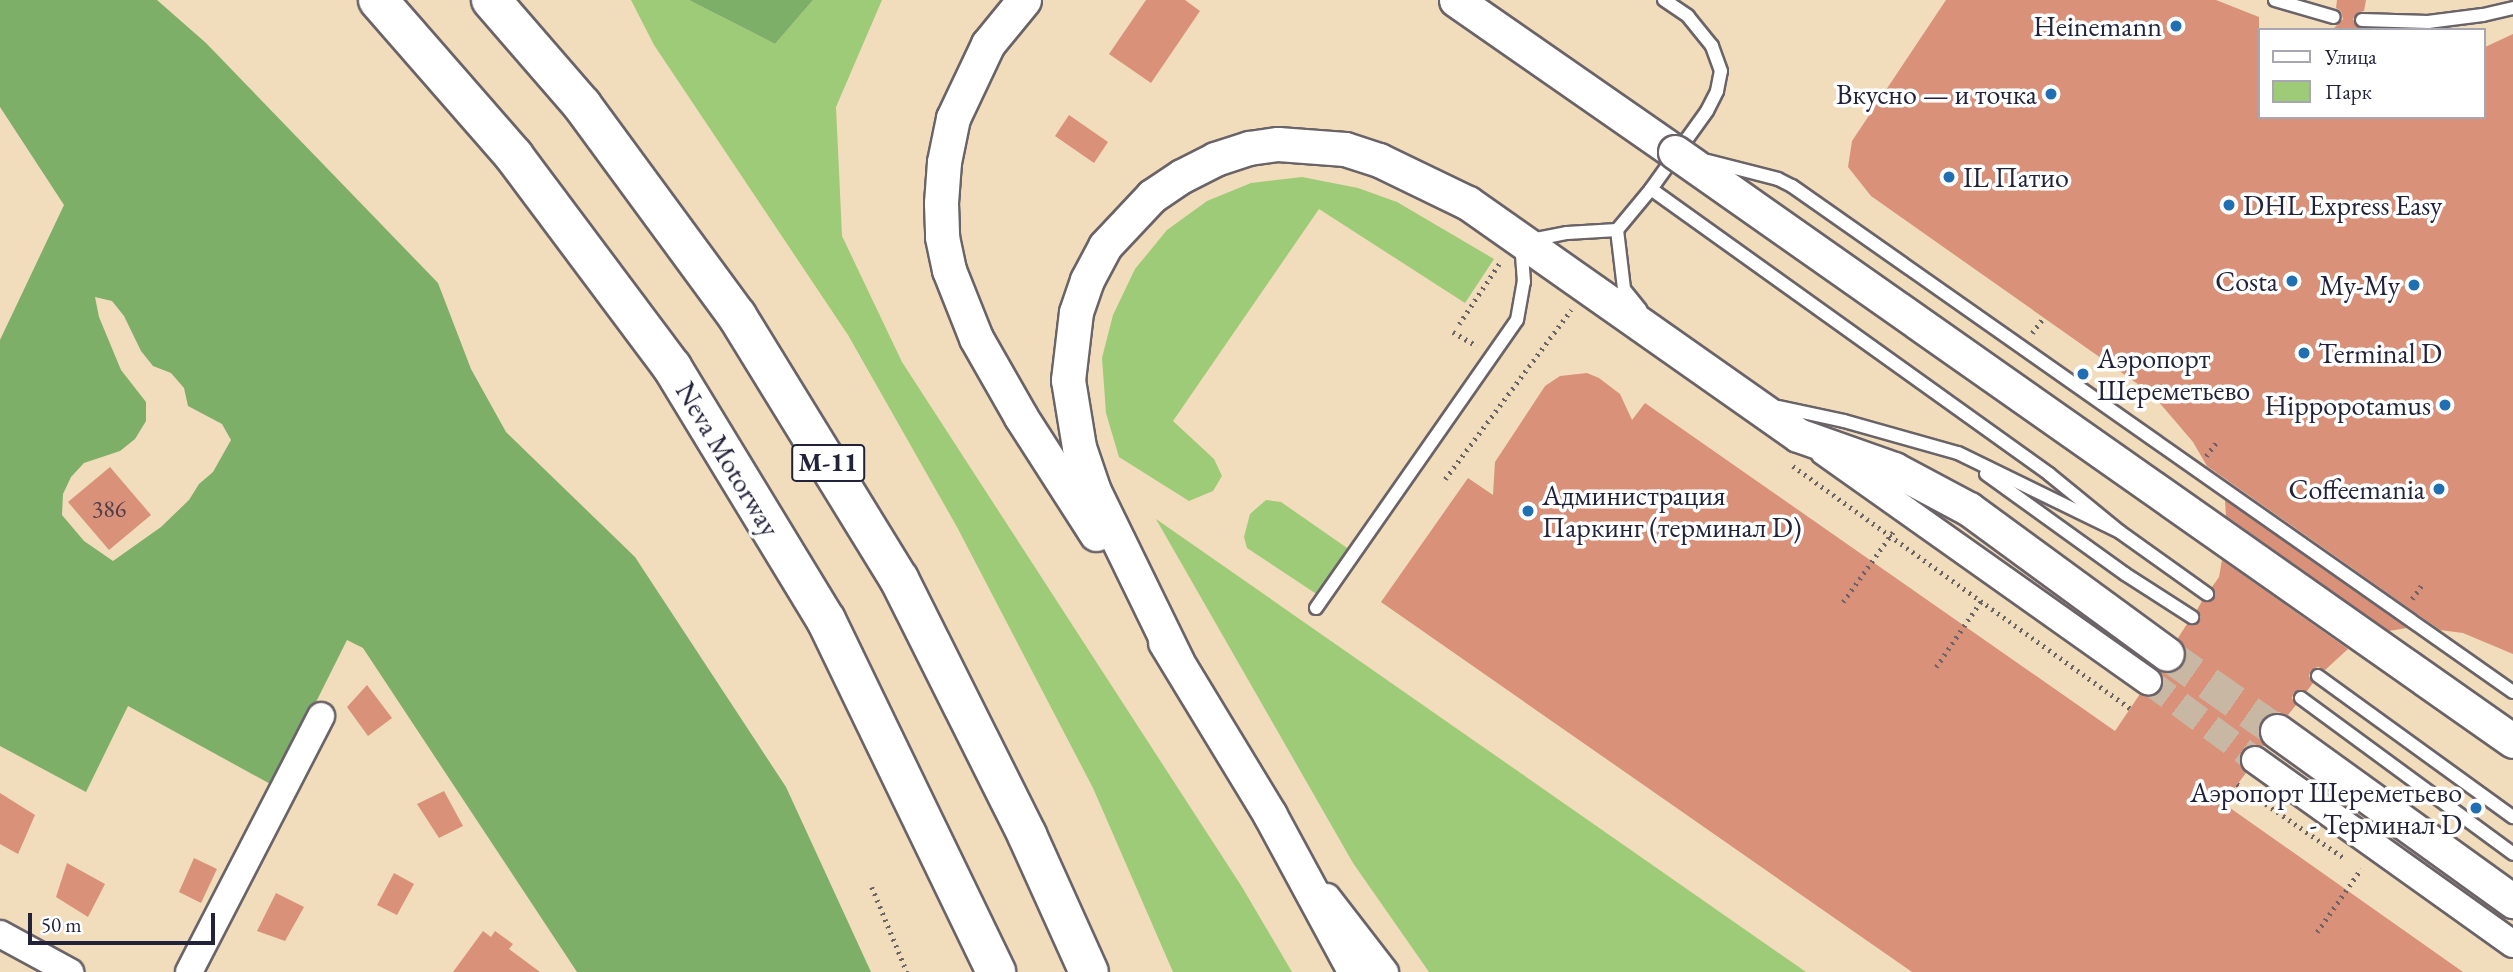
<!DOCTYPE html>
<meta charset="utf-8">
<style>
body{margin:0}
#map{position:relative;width:2513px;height:972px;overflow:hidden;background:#f1dcbc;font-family:"EB Garamond",serif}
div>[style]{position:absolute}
.green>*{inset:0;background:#9dcb78}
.forest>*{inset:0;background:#7eaf68}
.building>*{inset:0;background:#d9917a}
.minor-tunnel>*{height:26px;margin-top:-13px;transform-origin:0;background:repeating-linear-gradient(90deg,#c8b7a2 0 26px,transparent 0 39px)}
.tertiary-tunnel>*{height:33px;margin-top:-16.5px;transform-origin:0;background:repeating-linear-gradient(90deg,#c8b7a2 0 33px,transparent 0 50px)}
.path>*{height:4.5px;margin-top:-2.25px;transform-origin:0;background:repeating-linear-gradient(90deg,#6a6368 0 2px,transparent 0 7px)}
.roads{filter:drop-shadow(2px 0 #6a6368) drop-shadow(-2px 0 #6a6368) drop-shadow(0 2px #6a6368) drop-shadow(0 -2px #6a6368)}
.service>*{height:12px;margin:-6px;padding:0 6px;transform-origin:6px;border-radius:6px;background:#fff}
.minor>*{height:26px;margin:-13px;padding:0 13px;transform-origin:13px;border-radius:13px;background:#fff}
.tertiary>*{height:33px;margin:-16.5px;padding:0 16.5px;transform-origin:16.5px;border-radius:16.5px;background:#fff}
.motorway>*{height:38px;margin:-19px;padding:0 19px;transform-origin:19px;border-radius:19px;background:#fff}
.bridges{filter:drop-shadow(2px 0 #6a6368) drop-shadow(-2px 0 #6a6368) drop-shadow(0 2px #6a6368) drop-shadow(0 -2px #6a6368)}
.service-bridge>*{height:12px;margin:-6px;padding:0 6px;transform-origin:6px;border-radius:6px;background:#fff}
.tertiary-bridge>*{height:33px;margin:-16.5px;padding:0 16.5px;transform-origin:16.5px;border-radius:16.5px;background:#fff}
.dots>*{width:19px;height:19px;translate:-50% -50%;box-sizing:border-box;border:4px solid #fff;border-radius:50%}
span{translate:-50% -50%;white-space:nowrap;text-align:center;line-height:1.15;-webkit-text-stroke:7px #fff;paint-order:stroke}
.number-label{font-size:24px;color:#503e4b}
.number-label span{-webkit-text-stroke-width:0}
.shield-label span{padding:2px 5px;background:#fff;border:2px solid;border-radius:5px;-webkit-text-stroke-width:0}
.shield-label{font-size:26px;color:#22223b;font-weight:700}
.poi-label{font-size:28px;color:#22223b}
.right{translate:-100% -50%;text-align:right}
.left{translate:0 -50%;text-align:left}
.street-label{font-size:28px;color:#22223b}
.legend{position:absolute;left:2258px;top:28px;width:228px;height:91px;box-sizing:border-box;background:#fff;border:2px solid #a7a7b1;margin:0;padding:9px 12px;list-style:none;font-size:21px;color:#22223b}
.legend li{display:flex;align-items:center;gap:14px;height:35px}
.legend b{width:35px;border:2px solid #a7a7b1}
.scale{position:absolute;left:28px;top:913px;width:187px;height:32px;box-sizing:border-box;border:4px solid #22223b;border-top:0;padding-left:9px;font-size:21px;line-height:24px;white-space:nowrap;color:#22223b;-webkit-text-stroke:5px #fff;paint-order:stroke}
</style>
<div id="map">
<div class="green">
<i style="clip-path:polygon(631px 0,689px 0,775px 44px,813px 0,882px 0,836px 107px,842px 236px,902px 362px,1242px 887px,1292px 972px,1173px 972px,1093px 788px,957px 527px,848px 335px,654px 45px)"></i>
<i style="clip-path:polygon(1302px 177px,1358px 188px,1397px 202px,1494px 259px,1465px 303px,1319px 209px,1173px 421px,1214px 459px,1222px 476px,1213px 491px,1189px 501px,1119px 457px,1106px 413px,1102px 358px,1113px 315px,1135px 269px,1167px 230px,1207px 201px,1251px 183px)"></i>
<i style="clip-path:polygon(1266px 500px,1281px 502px,1350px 550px,1318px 595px,1247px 548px,1244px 537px,1250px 514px)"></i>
<i style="clip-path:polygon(1156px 519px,1806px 972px,1429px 972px,1353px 863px)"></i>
</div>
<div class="forest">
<i style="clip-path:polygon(evenodd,0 0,157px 0,206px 43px,438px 283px,471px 369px,506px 432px,635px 557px,786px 787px,871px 972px,577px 972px,363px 648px,347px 640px,274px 786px,128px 706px,86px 792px,0 746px,0 340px,64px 205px,0 107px,0 0,95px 297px,112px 301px,124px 316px,141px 351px,153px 366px,171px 373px,184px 388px,188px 406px,222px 424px,231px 440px,213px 472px,199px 484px,189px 500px,161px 527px,113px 561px,84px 541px,62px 515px,63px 494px,71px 477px,84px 463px,120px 451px,135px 439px,146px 421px,146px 402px,121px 370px,99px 317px,95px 297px)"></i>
<i style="clip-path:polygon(689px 0,813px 0,775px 44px)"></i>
</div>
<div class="building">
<i style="clip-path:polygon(1146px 0,1185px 0,1200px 11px,1151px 83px,1109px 54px)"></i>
<i style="clip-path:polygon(1946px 0,2216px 0,2259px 17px,2259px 117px,2483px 117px,2483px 48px,2513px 34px,2513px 654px,2463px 633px,2440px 630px,2207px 466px,2193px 442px,2152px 394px,1871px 196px,1848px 167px,1852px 141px)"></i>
<i style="clip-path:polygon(2337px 0,2366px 0,2364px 11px,2357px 13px,2353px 19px,2361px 30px,2332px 30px,2343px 19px,2341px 11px,2336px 8px)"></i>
<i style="clip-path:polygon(1069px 115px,1108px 142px,1094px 163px,1055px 136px)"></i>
<i style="clip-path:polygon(1587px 373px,1599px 378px,1620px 394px,1632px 420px,1645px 403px,2115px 731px,2140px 694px,2154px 696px,2160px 691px,2164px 682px,2160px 671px,2174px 672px,2183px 665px,2185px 647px,2178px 638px,2187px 624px,2199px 622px,2201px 617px,2197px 610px,2202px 601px,2210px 602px,2214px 598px,2212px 587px,2219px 577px,2222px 560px,2348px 649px,2325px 670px,2318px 667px,2311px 670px,2309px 676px,2313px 683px,2307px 691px,2294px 692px,2292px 698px,2296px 705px,2288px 715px,2278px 712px,2262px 719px,2258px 730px,2265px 746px,2249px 745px,2243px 750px,2239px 759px,2246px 773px,2223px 803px,2463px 972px,1912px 972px,1381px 602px,1468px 478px,1493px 495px,1495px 462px,1545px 386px,1560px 376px)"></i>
<i style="clip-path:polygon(110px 467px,151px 515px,109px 550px,68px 502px)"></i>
<i style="clip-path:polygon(2225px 500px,2407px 628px,2389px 631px,2226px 516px)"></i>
<i style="clip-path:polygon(367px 685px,392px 718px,368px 736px,347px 707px)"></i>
<i style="clip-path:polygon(444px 791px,463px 826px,439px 838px,417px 804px)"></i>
<i style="clip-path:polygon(0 793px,35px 815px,18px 854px,0 844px)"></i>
<i style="clip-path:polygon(194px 858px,217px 869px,201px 903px,179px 892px)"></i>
<i style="clip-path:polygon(67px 863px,105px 884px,88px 917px,56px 897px)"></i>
<i style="clip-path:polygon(394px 873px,414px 884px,397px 915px,377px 905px)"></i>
<i style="clip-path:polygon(276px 893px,304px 907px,285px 941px,257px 931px)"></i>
<i style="clip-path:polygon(483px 931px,491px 937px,495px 931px,513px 944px,509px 949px,540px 972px,453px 972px)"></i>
</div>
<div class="minor-tunnel">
<i style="left:2148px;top:681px;width:133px;rotate:36.4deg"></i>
</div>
<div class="tertiary-tunnel">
<i style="left:2167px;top:654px;width:134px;rotate:35deg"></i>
</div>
<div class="path">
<i style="left:1459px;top:324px;width:76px;rotate:-56.3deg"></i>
<i style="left:1453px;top:332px;width:28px;rotate:30deg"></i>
<i style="left:2032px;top:333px;width:20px;rotate:-53deg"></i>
<i style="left:2206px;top:456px;width:20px;rotate:-53deg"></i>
<i style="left:1793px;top:466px;width:415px;rotate:35.7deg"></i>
<i style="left:1445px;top:479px;width:211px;rotate:-53.3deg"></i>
<i style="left:2412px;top:599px;width:16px;rotate:-55deg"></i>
<i style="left:1843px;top:602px;width:86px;rotate:-54.5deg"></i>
<i style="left:1936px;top:667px;width:80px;rotate:-55.7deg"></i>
<i style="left:2237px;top:784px;width:129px;rotate:34.6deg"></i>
<i style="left:872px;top:887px;width:92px;rotate:67.6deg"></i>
<i style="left:2317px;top:932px;width:77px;rotate:-55.1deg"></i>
</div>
<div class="roads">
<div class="service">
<i style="left:2275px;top:0;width:61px;rotate:16.1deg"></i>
<i style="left:2362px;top:20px;width:66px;rotate:1.7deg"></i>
<i style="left:2428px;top:22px;width:55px;rotate:-7.3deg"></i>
<i style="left:2483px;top:15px;width:31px;rotate:-13deg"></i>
<i style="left:1651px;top:189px;width:490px;rotate:35.6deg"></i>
<i style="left:2049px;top:474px;width:92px;rotate:39.2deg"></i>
<i style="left:1617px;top:230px;width:53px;rotate:-50.3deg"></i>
<i style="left:1651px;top:189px;width:96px;rotate:-54.3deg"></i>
<i style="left:1707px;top:111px;width:22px;rotate:-63deg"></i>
<i style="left:1717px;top:91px;width:20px;rotate:-79deg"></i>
<i style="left:1721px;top:71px;width:27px;rotate:-110deg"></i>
<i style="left:1712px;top:46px;width:38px;rotate:-129deg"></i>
<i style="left:1688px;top:16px;width:29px;rotate:-146deg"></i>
<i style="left:1779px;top:407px;width:66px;rotate:12.2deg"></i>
<i style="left:1844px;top:421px;width:118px;rotate:15.7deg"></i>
<i style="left:1958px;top:453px;width:180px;rotate:26deg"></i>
<i style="left:2120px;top:532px;width:107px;rotate:35.5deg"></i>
<i style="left:1986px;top:474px;width:171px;rotate:35.7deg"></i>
<i style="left:2125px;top:574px;width:80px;rotate:32.7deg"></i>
<i style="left:1316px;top:608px;width:351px;rotate:-55.1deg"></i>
<i style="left:1517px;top:320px;width:39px;rotate:-80deg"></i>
<i style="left:1524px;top:282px;width:40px;rotate:-94.3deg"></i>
<i style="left:1521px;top:242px;width:47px;rotate:-11.1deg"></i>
<i style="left:1567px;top:233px;width:50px;rotate:-3.4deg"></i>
<i style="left:1617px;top:230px;width:59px;rotate:83.2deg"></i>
<i style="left:1624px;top:289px;width:26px;rotate:51deg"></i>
<i style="left:2318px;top:676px;width:241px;rotate:35.9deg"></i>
<i style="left:2301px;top:698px;width:263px;rotate:36.3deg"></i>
</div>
<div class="minor">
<i style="left:1824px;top:452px;width:397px;rotate:35.3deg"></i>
<i style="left:2255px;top:760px;width:317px;rotate:35.5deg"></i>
<i style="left:1327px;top:897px;width:95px;rotate:52.3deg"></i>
<i style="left:0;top:934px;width:80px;rotate:28.5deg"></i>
<i style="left:189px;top:972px;width:288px;rotate:-62.7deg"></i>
</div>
<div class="tertiary">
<i style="left:1024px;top:0;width:57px;rotate:129.3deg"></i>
<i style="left:988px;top:44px;width:82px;rotate:115.3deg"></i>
<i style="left:953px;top:118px;width:45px;rotate:101.6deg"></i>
<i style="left:944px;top:162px;width:41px;rotate:94.2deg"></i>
<i style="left:941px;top:203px;width:34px;rotate:88deg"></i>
<i style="left:942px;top:237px;width:34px;rotate:78deg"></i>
<i style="left:949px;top:270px;width:73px;rotate:68.3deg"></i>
<i style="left:976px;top:338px;width:91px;rotate:60.3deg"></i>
<i style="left:1021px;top:417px;width:139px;rotate:57.3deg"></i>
<i style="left:1456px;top:0;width:267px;rotate:34.8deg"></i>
<i style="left:1165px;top:642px;width:202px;rotate:58.7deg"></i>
<i style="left:1270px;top:815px;width:179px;rotate:61.6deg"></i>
<i style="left:1177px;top:661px;width:189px;rotate:-116deg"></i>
<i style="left:1094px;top:491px;width:46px;rotate:-108.8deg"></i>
<i style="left:1079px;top:447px;width:68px;rotate:-99.3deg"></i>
<i style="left:1068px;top:380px;width:68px;rotate:-83.3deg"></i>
<i style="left:1076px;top:312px;width:34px;rotate:-71deg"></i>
<i style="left:1087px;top:280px;width:38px;rotate:-62deg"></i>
<i style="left:1105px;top:246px;width:69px;rotate:-46.8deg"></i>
<i style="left:1152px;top:196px;width:36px;rotate:-34deg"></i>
<i style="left:1182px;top:176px;width:37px;rotate:-27deg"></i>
<i style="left:1215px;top:159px;width:36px;rotate:-18deg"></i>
<i style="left:1249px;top:148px;width:29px;rotate:-8deg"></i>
<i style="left:1278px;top:144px;width:67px;rotate:4.3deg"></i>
<i style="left:1345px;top:149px;width:36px;rotate:18deg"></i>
<i style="left:1379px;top:160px;width:99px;rotate:25.8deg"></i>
<i style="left:1468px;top:203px;width:403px;rotate:35.1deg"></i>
<i style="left:1798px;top:435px;width:102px;rotate:19.5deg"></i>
<i style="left:1894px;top:469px;width:85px;rotate:28.1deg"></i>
<i style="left:1969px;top:509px;width:245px;rotate:36.2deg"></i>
<i style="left:2277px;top:731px;width:291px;rotate:35.8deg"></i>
</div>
<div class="motorway">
<i style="left:378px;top:0;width:207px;rotate:48.9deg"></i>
<i style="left:514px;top:156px;width:264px;rotate:53.2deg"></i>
<i style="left:672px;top:367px;width:296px;rotate:58.7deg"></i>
<i style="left:826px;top:620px;width:391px;rotate:64.2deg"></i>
<i style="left:491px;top:0;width:139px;rotate:49.1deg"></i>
<i style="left:582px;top:105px;width:262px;rotate:53.7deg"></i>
<i style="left:737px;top:316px;width:309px;rotate:58.4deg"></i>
<i style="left:899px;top:579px;width:286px;rotate:63.4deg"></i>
<i style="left:1027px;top:835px;width:150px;rotate:65.7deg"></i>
</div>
</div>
<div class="bridges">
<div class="service-bridge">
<i style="left:1708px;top:161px;width:72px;rotate:14.4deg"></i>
<i style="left:1778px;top:179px;width:16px;rotate:27deg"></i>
<i style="left:1792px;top:186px;width:881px;rotate:35.06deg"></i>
</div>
<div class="tertiary-bridge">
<i style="left:1675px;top:152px;width:1024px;rotate:35.1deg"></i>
</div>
</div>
<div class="dots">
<i style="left:2176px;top:26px;background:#1f6fb2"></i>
<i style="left:2051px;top:94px;background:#1f6fb2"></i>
<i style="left:1949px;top:177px;background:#1f6fb2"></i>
<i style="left:2229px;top:205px;background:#1f6fb2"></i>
<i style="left:2292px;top:281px;background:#1f6fb2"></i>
<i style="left:2414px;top:285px;background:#1f6fb2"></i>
<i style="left:2304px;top:353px;background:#1f6fb2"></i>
<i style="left:2083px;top:374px;background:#1f6fb2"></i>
<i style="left:2445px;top:405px;background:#1f6fb2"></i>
<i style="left:2439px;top:489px;background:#1f6fb2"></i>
<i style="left:1528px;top:511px;background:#1f6fb2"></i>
<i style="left:2476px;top:808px;background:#1f6fb2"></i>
</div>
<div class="number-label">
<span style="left:109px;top:509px">386</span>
</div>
<div class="shield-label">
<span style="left:828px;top:463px">М-11</span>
</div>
<div class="poi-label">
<span class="right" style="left:2162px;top:26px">Heinemann</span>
<span class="right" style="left:2037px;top:94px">Вкусно — и точка</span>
<span class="left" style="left:1963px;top:177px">IL Патио</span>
<span class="left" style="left:2243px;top:205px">DHL Express Easy</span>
<span class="right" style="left:2278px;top:281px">Costa</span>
<span class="right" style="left:2400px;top:285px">Му-Му</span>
<span class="left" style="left:2318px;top:353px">Terminal D</span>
<span class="left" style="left:2097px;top:374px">Аэропорт<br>Шереметьево</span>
<span class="right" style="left:2431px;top:405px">Hippopotamus</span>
<span class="right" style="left:2425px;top:489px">Coffeemania</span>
<span class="left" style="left:1542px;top:511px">Администрация<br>Паркинг (терминал D)</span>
<span class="right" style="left:2462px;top:808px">Аэропорт Шереметьево<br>- Терминал D</span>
</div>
<div class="street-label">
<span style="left:728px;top:459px;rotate:59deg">Neva Motorway</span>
</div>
<ul class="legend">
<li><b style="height:9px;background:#fff"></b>Улица</li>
<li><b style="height:19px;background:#9dcb78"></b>Парк</li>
</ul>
<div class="scale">50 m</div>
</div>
